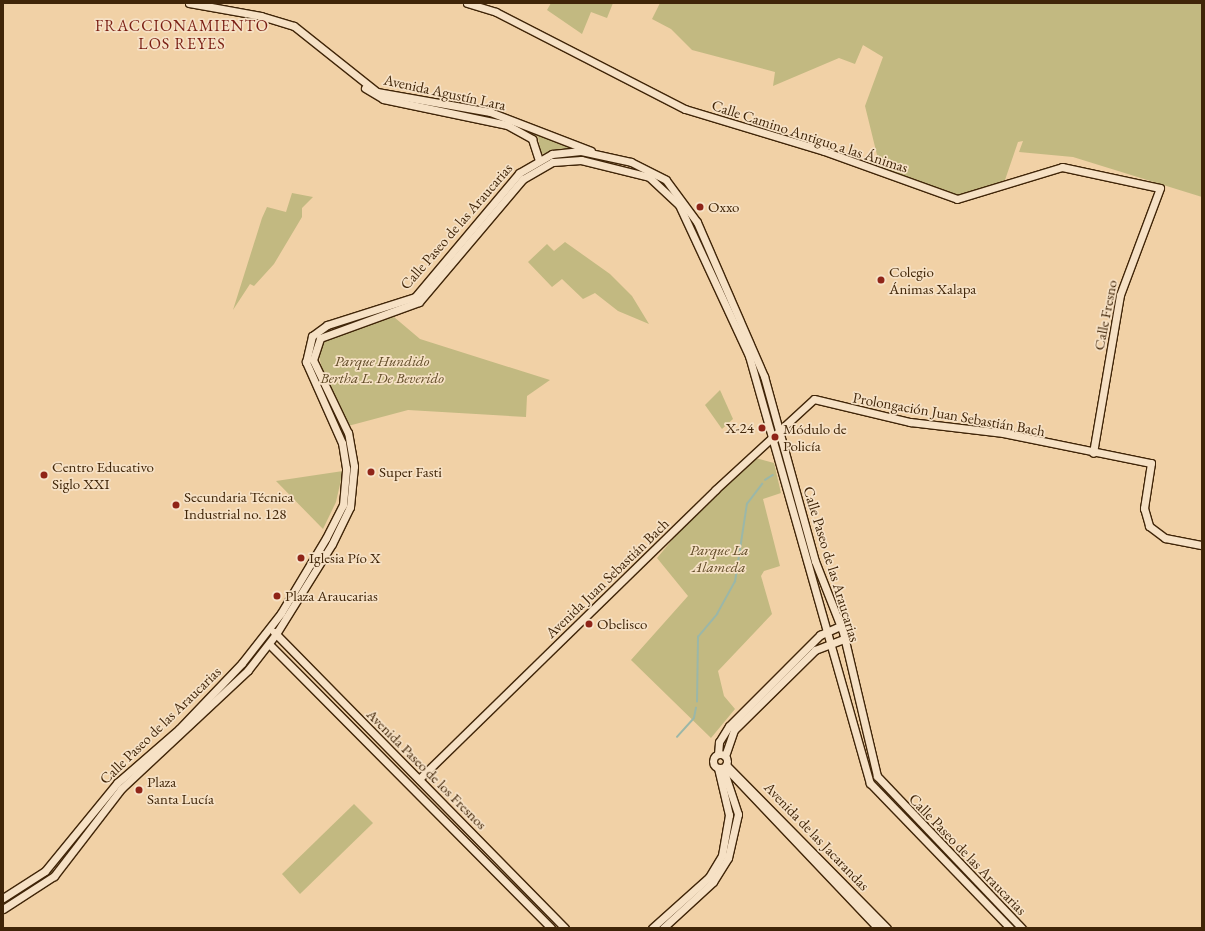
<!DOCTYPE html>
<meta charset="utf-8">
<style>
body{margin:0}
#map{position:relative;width:1205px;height:931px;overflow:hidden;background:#f1d1a6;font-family:"EB Garamond",serif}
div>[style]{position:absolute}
.green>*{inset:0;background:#c2b981}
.stream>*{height:1.5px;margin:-0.75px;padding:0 0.75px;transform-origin:0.75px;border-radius:0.75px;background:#9bb7a8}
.roads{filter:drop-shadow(1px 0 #402508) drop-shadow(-1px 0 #402508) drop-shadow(0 1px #402508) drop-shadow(0 -1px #402508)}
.secondary>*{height:7px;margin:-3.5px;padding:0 3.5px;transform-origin:3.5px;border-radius:3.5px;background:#f6e1c5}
.secondary>.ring{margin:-3.5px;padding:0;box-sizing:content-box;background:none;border:7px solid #f6e1c5;border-radius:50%}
.dots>*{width:11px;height:11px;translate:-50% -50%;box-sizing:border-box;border:2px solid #f6e1c5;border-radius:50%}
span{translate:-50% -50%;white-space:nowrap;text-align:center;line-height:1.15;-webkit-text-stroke:3.5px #f6e1c5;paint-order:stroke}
.street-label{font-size:15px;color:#402508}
.poi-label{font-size:15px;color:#402508}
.left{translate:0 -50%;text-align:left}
.right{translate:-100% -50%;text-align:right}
.park-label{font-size:15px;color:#604a26;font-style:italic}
.neighbourhood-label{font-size:16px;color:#7a1f14;letter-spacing:1px}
.frame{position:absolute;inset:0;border:4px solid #402508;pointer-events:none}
</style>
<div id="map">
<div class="green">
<i style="clip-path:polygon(551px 3px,613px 3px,607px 18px,591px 12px,582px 34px,547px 10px)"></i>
<i style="clip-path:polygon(660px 3px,1202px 3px,1202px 197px,1073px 157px,1019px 152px,1023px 141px,1018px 142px,1005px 180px,960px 196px,875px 168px,878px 159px,865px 106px,883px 57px,863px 45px,855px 64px,839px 58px,773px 86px,775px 72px,692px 50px,671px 29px,652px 19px)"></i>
<i style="clip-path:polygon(407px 99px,450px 106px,505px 119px,503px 122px,407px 103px)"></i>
<i style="clip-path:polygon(515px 123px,582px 148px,541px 154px,538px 137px,514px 125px)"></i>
<i style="clip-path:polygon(292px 193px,313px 197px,302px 208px,302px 217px,274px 264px,254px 286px,250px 284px,233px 310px,262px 218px,267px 207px,286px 212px)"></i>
<i style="clip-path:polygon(565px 242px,610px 274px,632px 296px,649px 324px,618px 311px,595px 293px,583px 299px,562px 279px,552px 287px,528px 262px,547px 244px,554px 251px)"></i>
<i style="clip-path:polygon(394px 317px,420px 339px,550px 380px,527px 396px,526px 417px,408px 410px,348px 426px,326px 385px,317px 348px,336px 334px)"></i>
<i style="clip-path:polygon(720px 390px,733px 419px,722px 429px,705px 405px)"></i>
<i style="clip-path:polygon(752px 457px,774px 463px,781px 493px,763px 499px,780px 566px,764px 571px,761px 576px,772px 614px,718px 671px,724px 696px,735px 709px,711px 738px,631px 660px,688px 596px,657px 558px,687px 522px)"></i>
<i style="clip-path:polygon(343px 471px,336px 502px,323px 529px,276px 481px)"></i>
<i style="clip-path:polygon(354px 804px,373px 823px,300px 894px,282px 874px)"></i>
<i style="clip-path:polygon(52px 869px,55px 873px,3px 907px,3px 901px)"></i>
</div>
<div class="stream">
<i style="left:765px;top:480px;width:9px;rotate:-32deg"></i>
<i style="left:697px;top:702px;width:65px;rotate:-89.1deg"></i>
<i style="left:698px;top:637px;width:30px;rotate:-50deg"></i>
<i style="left:717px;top:614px;width:37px;rotate:-61deg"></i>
<i style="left:735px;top:582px;width:79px;rotate:-81.3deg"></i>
<i style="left:747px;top:504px;width:25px;rotate:-53deg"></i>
<i style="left:677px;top:737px;width:25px;rotate:-48deg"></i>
<i style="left:694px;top:718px;width:10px;rotate:-79deg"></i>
</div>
<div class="roads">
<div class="secondary">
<i style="left:189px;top:3px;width:73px;rotate:10.2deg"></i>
<i style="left:261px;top:16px;width:34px;rotate:17deg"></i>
<i style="left:294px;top:26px;width:106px;rotate:38.5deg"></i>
<i style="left:377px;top:92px;width:115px;rotate:10deg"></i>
<i style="left:490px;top:112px;width:108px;rotate:21.1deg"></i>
<i style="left:467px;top:3px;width:30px;rotate:17deg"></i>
<i style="left:496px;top:12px;width:212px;rotate:27.2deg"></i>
<i style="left:685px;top:109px;width:145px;rotate:16.8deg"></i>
<i style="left:824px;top:151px;width:141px;rotate:19.8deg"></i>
<i style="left:957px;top:199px;width:110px;rotate:-16.9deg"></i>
<i style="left:1062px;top:167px;width:100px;rotate:12.1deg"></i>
<i style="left:1160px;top:188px;width:114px;rotate:110.5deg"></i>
<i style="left:1120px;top:295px;width:160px;rotate:99.7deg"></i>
<i style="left:365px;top:88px;width:21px;rotate:31deg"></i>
<i style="left:383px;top:99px;width:127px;rotate:11.8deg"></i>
<i style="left:507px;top:125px;width:29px;rotate:29deg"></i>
<i style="left:532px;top:139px;width:22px;rotate:72deg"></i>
<i style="left:274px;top:632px;width:415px;rotate:45.5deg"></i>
<i style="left:269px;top:644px;width:400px;rotate:45.2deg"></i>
<i class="ring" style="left:713px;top:754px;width:7px;height:7px"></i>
<i style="left:718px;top:754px;width:12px;rotate:-85deg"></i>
<i style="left:719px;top:742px;width:19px;rotate:-58deg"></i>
<i style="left:729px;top:726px;width:129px;rotate:-45deg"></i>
<i style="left:820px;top:635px;width:22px;rotate:-24deg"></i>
<i style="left:725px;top:756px;width:28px;rotate:-71deg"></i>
<i style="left:734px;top:730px;width:114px;rotate:-44.6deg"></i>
<i style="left:815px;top:650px;width:31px;rotate:-21deg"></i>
<i style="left:726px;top:765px;width:229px;rotate:45.4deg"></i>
<i style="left:726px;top:768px;width:221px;rotate:46.5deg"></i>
<i style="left:419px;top:779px;width:414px;rotate:-44.3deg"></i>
<i style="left:715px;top:490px;width:134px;rotate:-42.6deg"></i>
<i style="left:814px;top:399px;width:99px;rotate:13.5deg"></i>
<i style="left:910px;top:422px;width:94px;rotate:6.7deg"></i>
<i style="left:1003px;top:433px;width:151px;rotate:11.5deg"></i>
<i style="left:1151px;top:463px;width:46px;rotate:98.8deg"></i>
<i style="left:1144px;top:508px;width:19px;rotate:74deg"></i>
<i style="left:1149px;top:526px;width:20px;rotate:37deg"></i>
<i style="left:1165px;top:538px;width:38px;rotate:11deg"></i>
<i style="left:3px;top:898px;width:50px;rotate:-32.7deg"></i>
<i style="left:45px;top:871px;width:114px;rotate:-50.7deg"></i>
<i style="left:117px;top:783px;width:82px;rotate:-41.1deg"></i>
<i style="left:179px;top:729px;width:91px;rotate:-46.3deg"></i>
<i style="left:242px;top:663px;width:63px;rotate:-52deg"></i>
<i style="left:281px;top:613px;width:87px;rotate:-59deg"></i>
<i style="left:326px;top:538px;width:37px;rotate:-63deg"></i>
<i style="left:343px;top:505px;width:37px;rotate:-85deg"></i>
<i style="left:346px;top:468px;width:25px;rotate:-99deg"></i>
<i style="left:342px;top:443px;width:89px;rotate:-114deg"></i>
<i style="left:306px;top:362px;width:27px;rotate:-77deg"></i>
<i style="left:312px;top:336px;width:19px;rotate:-36deg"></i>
<i style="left:327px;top:325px;width:92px;rotate:-17.7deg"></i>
<i style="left:415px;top:297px;width:162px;rotate:-50deg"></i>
<i style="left:519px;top:173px;width:38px;rotate:-30deg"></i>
<i style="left:552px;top:154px;width:29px;rotate:-6deg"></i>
<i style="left:581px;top:151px;width:51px;rotate:12.4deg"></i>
<i style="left:631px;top:162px;width:39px;rotate:27deg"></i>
<i style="left:666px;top:180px;width:52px;rotate:53.6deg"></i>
<i style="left:697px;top:222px;width:168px;rotate:66.5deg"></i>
<i style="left:764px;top:376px;width:192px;rotate:74.6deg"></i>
<i style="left:815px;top:561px;width:76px;rotate:68.5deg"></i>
<i style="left:843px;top:632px;width:148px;rotate:76.7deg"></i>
<i style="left:877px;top:776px;width:210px;rotate:46.4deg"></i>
<i style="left:3px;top:909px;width:61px;rotate:-32.9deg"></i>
<i style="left:54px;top:876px;width:110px;rotate:-52.4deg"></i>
<i style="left:121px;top:789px;width:174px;rotate:-43.1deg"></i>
<i style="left:248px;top:670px;width:46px;rotate:-52.1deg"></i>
<i style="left:276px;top:634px;width:106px;rotate:-58.1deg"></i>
<i style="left:332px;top:544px;width:41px;rotate:-64.1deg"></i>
<i style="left:350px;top:507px;width:41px;rotate:-84.4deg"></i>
<i style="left:354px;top:466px;width:34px;rotate:-100deg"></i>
<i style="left:348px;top:433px;width:81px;rotate:-115.6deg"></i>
<i style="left:313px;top:360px;width:23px;rotate:-72deg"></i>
<i style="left:320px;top:338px;width:105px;rotate:-20deg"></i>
<i style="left:419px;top:302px;width:161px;rotate:-49.8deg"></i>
<i style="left:523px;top:179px;width:34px;rotate:-30deg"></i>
<i style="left:553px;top:162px;width:28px;rotate:-4deg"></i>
<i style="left:581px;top:160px;width:70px;rotate:14deg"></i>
<i style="left:649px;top:177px;width:41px;rotate:43deg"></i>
<i style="left:679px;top:205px;width:166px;rotate:65.1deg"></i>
<i style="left:749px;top:356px;width:444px;rotate:74.2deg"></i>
<i style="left:870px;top:783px;width:202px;rotate:46deg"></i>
<i style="left:652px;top:928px;width:76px;rotate:-41.8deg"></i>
<i style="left:709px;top:877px;width:26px;rotate:-59deg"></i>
<i style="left:722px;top:855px;width:41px;rotate:-80.1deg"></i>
<i style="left:729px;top:815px;width:48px;rotate:-103.2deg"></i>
<i style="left:663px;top:928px;width:68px;rotate:-42.6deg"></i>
<i style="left:713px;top:882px;width:28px;rotate:-58deg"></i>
<i style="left:728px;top:858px;width:45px;rotate:-77.2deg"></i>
<i style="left:738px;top:814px;width:47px;rotate:-108.4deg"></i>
</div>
</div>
<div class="dots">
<i style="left:700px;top:207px;background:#8f2418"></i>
<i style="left:881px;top:280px;background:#8f2418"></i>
<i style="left:762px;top:428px;background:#8f2418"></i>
<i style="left:775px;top:437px;background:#8f2418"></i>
<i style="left:371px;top:472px;background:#8f2418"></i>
<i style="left:44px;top:475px;background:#8f2418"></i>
<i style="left:176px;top:505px;background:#8f2418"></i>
<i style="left:301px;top:558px;background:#8f2418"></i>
<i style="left:277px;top:596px;background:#8f2418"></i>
<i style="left:589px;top:624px;background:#8f2418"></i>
<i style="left:139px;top:790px;background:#8f2418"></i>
</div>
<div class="street-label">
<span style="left:445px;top:92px;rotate:12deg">Avenida Agustín Lara</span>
<span style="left:810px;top:136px;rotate:18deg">Calle Camino Antiguo a las Ánimas</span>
<span style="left:456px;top:226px;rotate:-49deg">Calle Paseo de las Araucarias</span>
<span style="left:1105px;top:315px;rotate:-79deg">Calle Fresno</span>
<span style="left:949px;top:414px;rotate:10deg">Prolongación Juan Sebastián Bach</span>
<span style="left:832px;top:564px;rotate:73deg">Calle Paseo de las Araucarias</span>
<span style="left:607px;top:578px;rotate:-44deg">Avenida Juan Sebastián Bach</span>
<span style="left:160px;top:725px;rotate:-44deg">Calle Paseo de las Araucarias</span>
<span style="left:427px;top:769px;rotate:45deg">Avenida Paseo de los Fresnos</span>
<span style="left:817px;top:836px;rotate:46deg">Avenida de las Jacarandas</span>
<span style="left:968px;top:854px;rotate:46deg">Calle Paseo de las Araucarias</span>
</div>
<div class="poi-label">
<span class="left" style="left:708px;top:207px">Oxxo</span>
<span class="left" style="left:889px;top:280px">Colegio<br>Ánimas Xalapa</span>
<span class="right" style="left:754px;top:428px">X-24</span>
<span class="left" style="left:783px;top:437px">Módulo de<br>Policía</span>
<span class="left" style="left:52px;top:475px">Centro Educativo<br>Siglo XXI</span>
<span class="left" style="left:379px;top:472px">Super Fasti</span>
<span class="left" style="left:184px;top:505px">Secundaria Técnica<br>Industrial no. 128</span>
<span class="left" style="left:309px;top:558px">Iglesia Pío X</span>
<span class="left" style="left:285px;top:596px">Plaza Araucarias</span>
<span class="left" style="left:597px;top:624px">Obelisco</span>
<span class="left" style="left:147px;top:790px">Plaza<br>Santa Lucía</span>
</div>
<div class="park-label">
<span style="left:382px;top:369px">Parque Hundido<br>Bertha L. De Beverido</span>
<span style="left:719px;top:558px">Parque La<br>Alameda</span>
</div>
<div class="neighbourhood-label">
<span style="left:182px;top:35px">FRACCIONAMIENTO<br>LOS REYES</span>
</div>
<div class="frame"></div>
</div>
